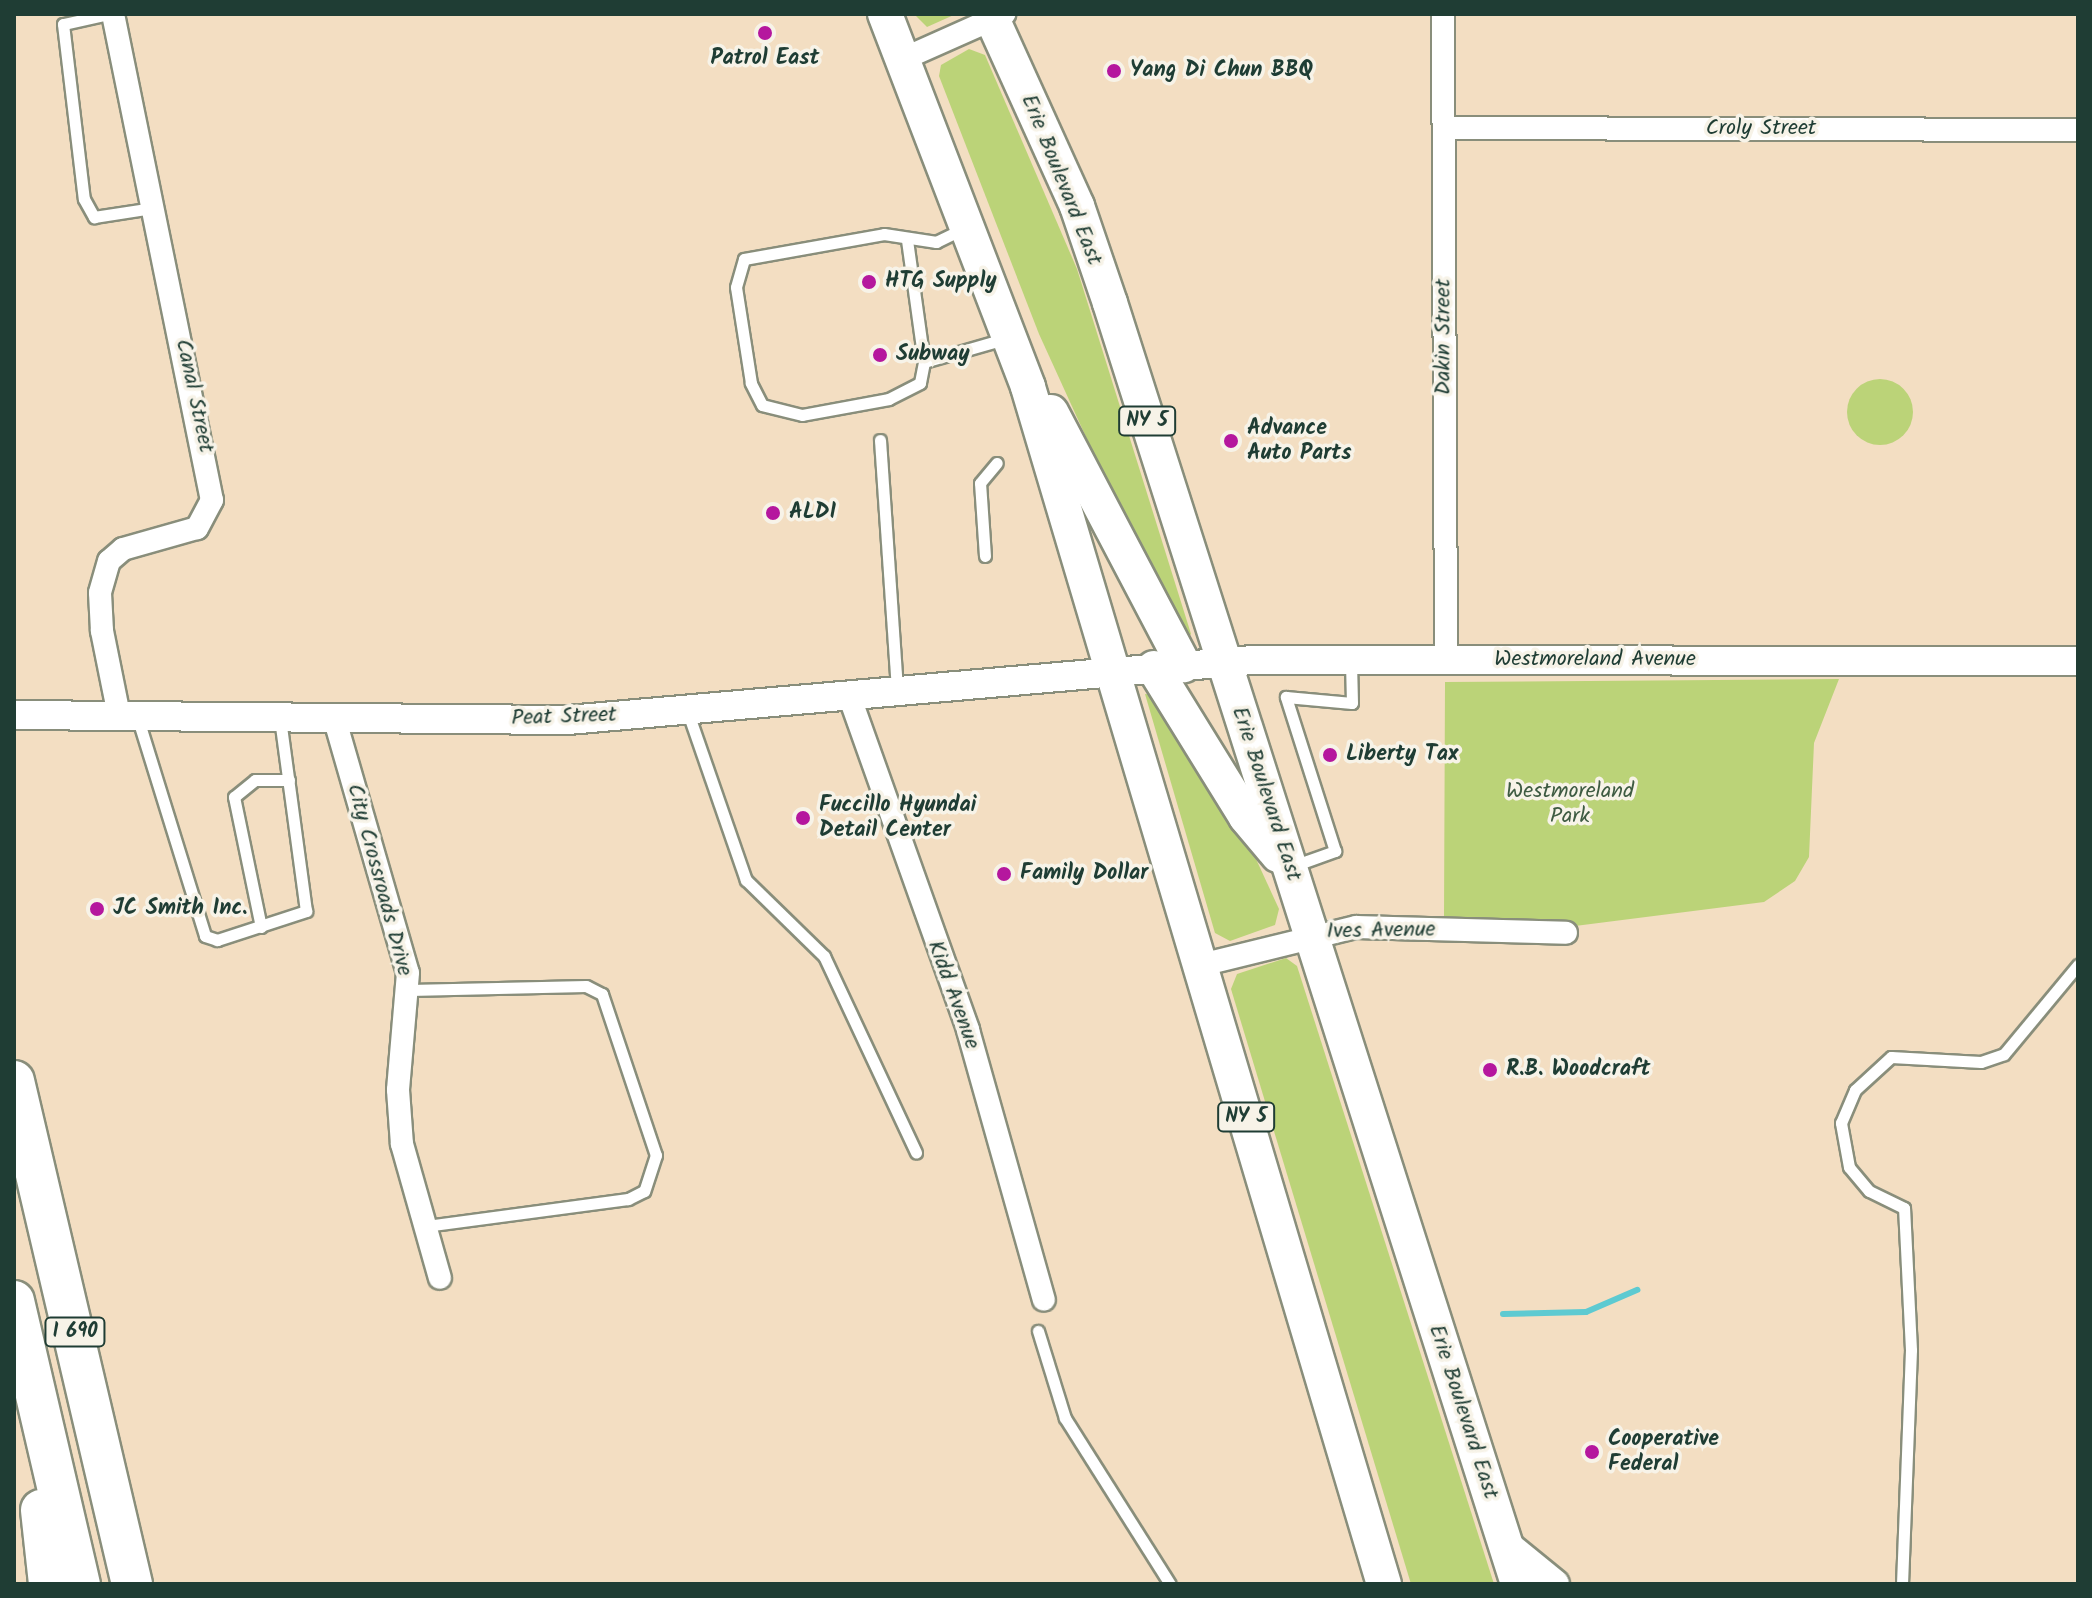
<!DOCTYPE html>
<style>
body{margin:0}
#map{position:relative;width:2092px;height:1598px;overflow:hidden;background:#f3dec2;font-family:Kalam,sans-serif}
div>[style]{position:absolute}
.green>*{inset:0;background:#bbd378}
.round{border-radius:50%}
.stream>*{height:6px;margin:-3px;padding:0 3px;transform-origin:3px;border-radius:3px;background:#5dcad1}
.roads{filter:drop-shadow(2px 0 #898e7b) drop-shadow(-2px 0 #898e7b) drop-shadow(0 2px #898e7b) drop-shadow(0 -2px #898e7b)}
.service>*{height:11px;margin:-5.5px;padding:0 5.5px;transform-origin:5.5px;border-radius:5.5px;background:#fff}
.minor>*{height:22px;margin:-11px;padding:0 11px;transform-origin:11px;border-radius:11px;background:#fff}
.tertiary>*{height:28px;margin:-14px;padding:0 14px;transform-origin:14px;border-radius:14px;background:#fff}
.primary>*{height:34px;margin:-17px;padding:0 17px;transform-origin:17px;border-radius:17px;background:#fff}
.motorway>*{height:40px;margin:-20px;padding:0 20px;transform-origin:20px;border-radius:20px;background:#fff}
.dots>*{width:22px;height:22px;translate:-50% -50%;box-sizing:border-box;border:4px solid #f7f3e8;border-radius:50%}
span{translate:-50% -50%;white-space:nowrap;text-align:center;line-height:1.15;-webkit-text-stroke:7px #f7f3e8;paint-order:stroke}
.shield-label span{padding:2px 6px;background:#f7f3e8;border:2px solid;border-radius:6px;-webkit-text-stroke-width:0}
.shield-label{font-size:20px;color:#1f3d34;font-weight:700}
.poi-label{font-size:22px;color:#1f3d34;font-weight:700}
.left{translate:0 -50%;text-align:left}
.street-label{font-size:22px;color:#1f3d34}
.park-label{font-size:22px;color:#3e5b42}
.frame{position:absolute;inset:0;border:16px solid #1f3d34;pointer-events:none}
</style>
<div id="map">
<div class="green">
<i style="clip-path:polygon(914px 14px,956px 14px,927px 27px)"></i>
<i style="clip-path:polygon(969px 49px,985px 55px,1077px 269px,1191px 634px,1187px 639px,1174px 630px,1039px 334px,939px 76px,941px 65px)"></i>
<i class="round" style="left:1847px;top:379px;width:66px;height:66px"></i>
<i style="clip-path:polygon(1839px 679px,1814px 743px,1809px 857px,1795px 881px,1764px 902px,1575px 926px,1444px 918px,1445px 682px)"></i>
<i style="clip-path:polygon(1145px 694px,1158px 695px,1256px 859px,1279px 909px,1275px 925px,1230px 941px,1215px 933px)"></i>
<i style="clip-path:polygon(1286px 958px,1297px 966px,1494px 1584px,1411px 1584px,1231px 989px,1237px 974px)"></i>
</div>
<div class="stream">
<i style="left:1503px;top:1314px;width:83px;rotate:-1.4deg"></i>
<i style="left:1586px;top:1312px;width:56px;rotate:-23.3deg"></i>
</div>
<div class="roads">
<div class="service">
<i style="left:109px;top:14px;width:47px;rotate:167.7deg"></i>
<i style="left:63px;top:24px;width:176px;rotate:83.2deg"></i>
<i style="left:84px;top:199px;width:21px;rotate:61deg"></i>
<i style="left:94px;top:217px;width:60px;rotate:-8.7deg"></i>
<i style="left:907px;top:240px;width:123px;rotate:82.1deg"></i>
<i style="left:924px;top:362px;width:21px;rotate:101deg"></i>
<i style="left:920px;top:383px;width:35px;rotate:153deg"></i>
<i style="left:889px;top:399px;width:88px;rotate:169.6deg"></i>
<i style="left:802px;top:415px;width:41px;rotate:-166deg"></i>
<i style="left:762px;top:405px;width:25px;rotate:-117deg"></i>
<i style="left:751px;top:383px;width:97px;rotate:-98.9deg"></i>
<i style="left:736px;top:287px;width:29px;rotate:-74deg"></i>
<i style="left:744px;top:259px;width:142px;rotate:-10.1deg"></i>
<i style="left:884px;top:234px;width:53px;rotate:8.7deg"></i>
<i style="left:936px;top:242px;width:30px;rotate:-26deg"></i>
<i style="left:924px;top:362px;width:83px;rotate:-16deg"></i>
<i style="left:880px;top:440px;width:252px;rotate:86.1deg"></i>
<i style="left:985px;top:556px;width:73px;rotate:-93.9deg"></i>
<i style="left:980px;top:483px;width:26px;rotate:-50deg"></i>
<i style="left:687px;top:710px;width:180px;rotate:70.9deg"></i>
<i style="left:746px;top:880px;width:109px;rotate:44.3deg"></i>
<i style="left:824px;top:956px;width:217px;rotate:64.9deg"></i>
<i style="left:137px;top:716px;width:230px;rotate:72.8deg"></i>
<i style="left:205px;top:936px;width:13px;rotate:18deg"></i>
<i style="left:217px;top:940px;width:94px;rotate:-18deg"></i>
<i style="left:306px;top:911px;width:194px;rotate:-97.7deg"></i>
<i style="left:1293px;top:866px;width:45px;rotate:-19.7deg"></i>
<i style="left:1335px;top:851px;width:162px;rotate:-107.7deg"></i>
<i style="left:1286px;top:697px;width:66px;rotate:5.2deg"></i>
<i style="left:1352px;top:703px;width:40px;rotate:-91.4deg"></i>
<i style="left:261px;top:927px;width:133px;rotate:-101.7deg"></i>
<i style="left:234px;top:797px;width:27px;rotate:-39deg"></i>
<i style="left:255px;top:780px;width:34px"></i>
<i style="left:409px;top:990px;width:177px;rotate:-1.3deg"></i>
<i style="left:586px;top:986px;width:18px;rotate:27deg"></i>
<i style="left:602px;top:994px;width:170px;rotate:71.5deg"></i>
<i style="left:656px;top:1155px;width:38px;rotate:108deg"></i>
<i style="left:644px;top:1191px;width:18px;rotate:153deg"></i>
<i style="left:628px;top:1199px;width:205px;rotate:172.4deg"></i>
<i style="left:1038px;top:1331px;width:91px;rotate:72.8deg"></i>
<i style="left:1065px;top:1418px;width:196px;rotate:57.7deg"></i>
<i style="left:1902px;top:1584px;width:234px;rotate:-87.8deg"></i>
<i style="left:1911px;top:1350px;width:142px;rotate:-92.8deg"></i>
<i style="left:1904px;top:1208px;width:39px;rotate:-154deg"></i>
<i style="left:1869px;top:1191px;width:31px;rotate:-130deg"></i>
<i style="left:1849px;top:1167px;width:45px;rotate:-100.3deg"></i>
<i style="left:1841px;top:1123px;width:36px;rotate:-67deg"></i>
<i style="left:1855px;top:1090px;width:49px;rotate:-42.5deg"></i>
<i style="left:1891px;top:1057px;width:90px;rotate:3.2deg"></i>
<i style="left:1981px;top:1062px;width:24px;rotate:-19deg"></i>
<i style="left:2004px;top:1054px;width:116px;rotate:-50.3deg"></i>
</div>
<div class="minor">
<i style="left:113px;top:14px;width:496px;rotate:78.5deg"></i>
<i style="left:212px;top:500px;width:32px;rotate:118deg"></i>
<i style="left:197px;top:528px;width:77px;rotate:164.2deg"></i>
<i style="left:123px;top:549px;width:18px;rotate:139deg"></i>
<i style="left:109px;top:561px;width:33px;rotate:106deg"></i>
<i style="left:100px;top:593px;width:38px;rotate:87deg"></i>
<i style="left:102px;top:631px;width:86px;rotate:78.6deg"></i>
<i style="left:1443px;top:14px;width:645px;rotate:89.73deg"></i>
<i style="left:903px;top:59px;width:111px;rotate:-24deg"></i>
<i style="left:1444px;top:128px;width:634px;rotate:0.18deg"></i>
<i style="left:849px;top:695px;width:356px;rotate:70.4deg"></i>
<i style="left:968px;top:1030px;width:280px;rotate:74.3deg"></i>
<i style="left:334px;top:717px;width:266px;rotate:73.9deg"></i>
<i style="left:408px;top:973px;width:117px;rotate:94.9deg"></i>
<i style="left:398px;top:1090px;width:54px;rotate:85.8deg"></i>
<i style="left:402px;top:1144px;width:139px;rotate:74.2deg"></i>
<i style="left:1201px;top:965px;width:160px;rotate:-13.8deg"></i>
<i style="left:1356px;top:927px;width:210px;rotate:1.6deg"></i>
</div>
<div class="tertiary">
<i style="left:14px;top:715px;width:554px;rotate:0.52deg"></i>
<i style="left:568px;top:720px;width:687px;rotate:-5.01deg"></i>
<i style="left:1252px;top:660px;width:826px;rotate:0.07deg"></i>
<i style="left:1506px;top:1544px;width:63px;rotate:39.2deg"></i>
</div>
<div class="primary">
<i style="left:885px;top:14px;width:399px;rotate:69deg"></i>
<i style="left:1028px;top:387px;width:1249px;rotate:73.44deg"></i>
<i style="left:990px;top:14px;width:211px;rotate:65.6deg"></i>
<i style="left:1077px;top:206px;width:102px;rotate:71.2deg"></i>
<i style="left:1110px;top:303px;width:1344px;rotate:72.33deg"></i>
<i style="left:1051px;top:412px;width:286px;rotate:62.3deg"></i>
<i style="left:1154px;top:668px;width:175px;rotate:58.3deg"></i>
<i style="left:1246px;top:817px;width:50px;rotate:49.9deg"></i>
</div>
<div class="motorway">
<i style="left:14px;top:1081px;width:517px;rotate:76.8deg"></i>
<i style="left:14px;top:1301px;width:291px;rotate:76.9deg"></i>
<i style="left:41px;top:1510px;width:74px;rotate:83.8deg"></i>
</div>
</div>
<div class="dots">
<i style="left:765px;top:33px;background:#b5179e"></i>
<i style="left:1114px;top:71px;background:#b5179e"></i>
<i style="left:869px;top:282px;background:#b5179e"></i>
<i style="left:880px;top:355px;background:#b5179e"></i>
<i style="left:1231px;top:441px;background:#b5179e"></i>
<i style="left:773px;top:513px;background:#b5179e"></i>
<i style="left:1330px;top:755px;background:#b5179e"></i>
<i style="left:803px;top:818px;background:#b5179e"></i>
<i style="left:1004px;top:874px;background:#b5179e"></i>
<i style="left:97px;top:909px;background:#b5179e"></i>
<i style="left:1490px;top:1070px;background:#b5179e"></i>
<i style="left:1592px;top:1452px;background:#b5179e"></i>
</div>
<div class="shield-label">
<span style="left:1147px;top:421px">NY 5</span>
<span style="left:1246px;top:1117px">NY 5</span>
<span style="left:75px;top:1332px">I 690</span>
</div>
<div class="poi-label">
<span style="left:765px;top:59px">Patrol East</span>
<span class="left" style="left:1130px;top:71px">Yang Di Chun BBQ</span>
<span class="left" style="left:885px;top:282px">HTG Supply</span>
<span class="left" style="left:896px;top:355px">Subway</span>
<span class="left" style="left:1247px;top:441px">Advance<br>Auto Parts</span>
<span class="left" style="left:789px;top:513px">ALDI</span>
<span class="left" style="left:1346px;top:755px">Liberty Tax</span>
<span class="left" style="left:819px;top:818px">Fuccillo Hyundai<br>Detail Center</span>
<span class="left" style="left:1020px;top:874px">Family Dollar</span>
<span class="left" style="left:113px;top:909px">JC Smith Inc.</span>
<span class="left" style="left:1506px;top:1070px">R.B. Woodcraft</span>
<span class="left" style="left:1608px;top:1452px">Cooperative<br>Federal</span>
</div>
<div class="street-label">
<span style="left:1761px;top:129px">Croly Street</span>
<span style="left:1061px;top:180px;rotate:68deg">Erie Boulevard East</span>
<span style="left:1444px;top:337px;rotate:-90deg">Dakin Street</span>
<span style="left:194px;top:396px;rotate:78deg">Canal Street</span>
<span style="left:1595px;top:660px">Westmoreland Avenue</span>
<span style="left:564px;top:717px;rotate:-2deg">Peat Street</span>
<span style="left:1266px;top:794px;rotate:72deg">Erie Boulevard East</span>
<span style="left:379px;top:880px;rotate:75deg">City Crossroads Drive</span>
<span style="left:1381px;top:931px;rotate:-1deg">Ives Avenue</span>
<span style="left:953px;top:995px;rotate:70deg">Kidd Avenue</span>
<span style="left:1463px;top:1412px;rotate:72deg">Erie Boulevard East</span>
</div>
<div class="park-label">
<span style="left:1570px;top:804px">Westmoreland<br>Park</span>
</div>
<div class="frame"></div>
</div>
